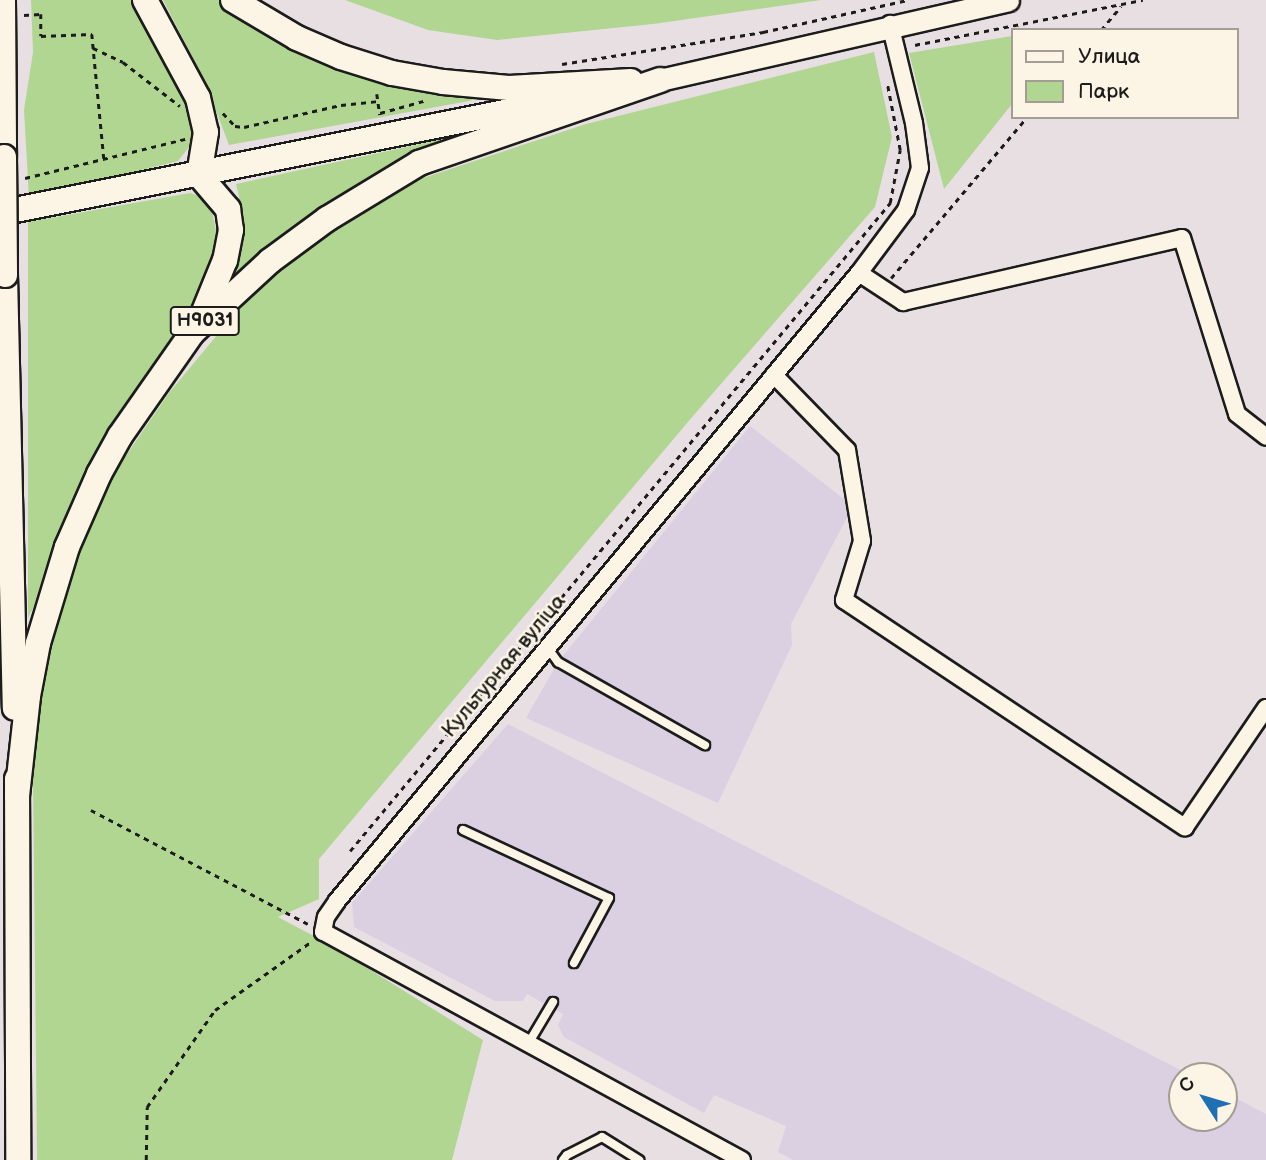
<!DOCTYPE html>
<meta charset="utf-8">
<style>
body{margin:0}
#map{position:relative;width:1266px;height:1160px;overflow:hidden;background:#e8dfe3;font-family:"Balsamiq Sans",sans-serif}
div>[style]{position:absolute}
.built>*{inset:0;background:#dad0e2}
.green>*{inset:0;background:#b0d692}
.path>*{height:2.5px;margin-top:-1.25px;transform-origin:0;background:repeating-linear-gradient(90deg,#1c1c1c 0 5px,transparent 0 10px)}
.roads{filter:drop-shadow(2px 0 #1c1c1c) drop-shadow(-2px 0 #1c1c1c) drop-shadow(0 2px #1c1c1c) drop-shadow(0 -2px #1c1c1c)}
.service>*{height:8px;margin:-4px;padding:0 4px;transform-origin:4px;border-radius:4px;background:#fcf5e5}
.minor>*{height:16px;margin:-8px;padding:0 8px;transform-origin:8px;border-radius:8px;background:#fcf5e5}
.secondary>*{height:21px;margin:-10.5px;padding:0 10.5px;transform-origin:10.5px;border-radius:10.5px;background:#fcf5e5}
.trunk>*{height:24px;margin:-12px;padding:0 12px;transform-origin:12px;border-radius:12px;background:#fcf5e5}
.bridges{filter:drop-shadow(2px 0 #1c1c1c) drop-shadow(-2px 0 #1c1c1c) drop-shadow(0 2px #1c1c1c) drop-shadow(0 -2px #1c1c1c)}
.trunk-bridge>*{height:24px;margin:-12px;padding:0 12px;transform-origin:12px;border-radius:12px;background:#fcf5e5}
span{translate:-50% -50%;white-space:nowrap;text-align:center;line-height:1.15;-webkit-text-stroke:5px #fcf5e5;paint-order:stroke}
.shield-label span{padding:2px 5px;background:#fcf5e5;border:2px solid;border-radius:5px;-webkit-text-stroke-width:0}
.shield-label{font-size:19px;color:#1c1c1c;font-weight:700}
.street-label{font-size:21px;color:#1c1c1c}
.legend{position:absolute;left:1011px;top:28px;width:228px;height:91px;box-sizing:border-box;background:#fcf5e5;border:2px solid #a29e95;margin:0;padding:9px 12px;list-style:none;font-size:21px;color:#1c1c1c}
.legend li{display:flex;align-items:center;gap:14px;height:35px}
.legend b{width:35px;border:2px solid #a29e95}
.north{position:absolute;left:1168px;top:1062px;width:70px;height:70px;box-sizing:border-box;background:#fcf5e5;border:2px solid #a29e95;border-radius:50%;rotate:307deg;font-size:19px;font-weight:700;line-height:28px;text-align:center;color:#1c1c1c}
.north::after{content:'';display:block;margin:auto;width:24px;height:32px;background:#1f6fb2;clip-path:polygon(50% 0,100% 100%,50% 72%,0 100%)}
</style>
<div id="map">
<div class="built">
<i style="clip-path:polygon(750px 426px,853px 506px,791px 624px,792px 645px,718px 803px,526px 718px,558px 662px)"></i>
<i style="clip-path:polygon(508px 724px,1192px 1076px,1182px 1076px,1182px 1118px,1224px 1118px,1224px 1092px,1266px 1114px,1266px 1160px,793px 1160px,778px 1152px,786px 1126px,714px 1095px,704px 1113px,564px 1037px,558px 1025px,563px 1014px,527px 994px,523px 1001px,495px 1001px,354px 927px,352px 903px)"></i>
</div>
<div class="green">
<i style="clip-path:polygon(31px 0,137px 0,196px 116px,193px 142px,178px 161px,29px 198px,24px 110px,33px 52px)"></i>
<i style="clip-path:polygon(163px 0,219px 0,233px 11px,496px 96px,229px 145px,204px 79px)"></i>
<i style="clip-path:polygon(345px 0,821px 0,653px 24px,497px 40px,428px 30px)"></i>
<i style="clip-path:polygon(1012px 36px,1012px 104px,944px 189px,909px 53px)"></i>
<i style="clip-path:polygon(874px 52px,892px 137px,875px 207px,693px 416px,319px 859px,319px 899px,278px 917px,327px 943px,483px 1040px,452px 1160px,37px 1160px,33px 775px,47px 649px,80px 543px,114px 473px,169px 393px,237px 311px,273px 276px,317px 241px,402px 185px,586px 124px)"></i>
<i style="clip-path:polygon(475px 132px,224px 292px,235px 270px,244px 219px,236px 184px)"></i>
<i style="clip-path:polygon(190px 193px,199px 196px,212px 211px,218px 241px,213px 260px,189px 317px,167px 352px,28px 618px,28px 222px)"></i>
</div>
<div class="path">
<i style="left:24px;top:15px;width:17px;rotate:-3deg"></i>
<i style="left:41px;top:14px;width:22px;rotate:90deg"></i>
<i style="left:41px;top:36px;width:51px;rotate:-2.2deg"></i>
<i style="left:92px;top:34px;width:125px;rotate:84.5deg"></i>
<i style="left:1101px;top:30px;width:31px;rotate:-50deg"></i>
<i style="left:925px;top:43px;width:222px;rotate:-11.2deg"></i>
<i style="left:915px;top:45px;width:8px;rotate:-14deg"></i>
<i style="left:93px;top:48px;width:33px;rotate:25deg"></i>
<i style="left:123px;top:62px;width:72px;rotate:37.7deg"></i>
<i style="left:562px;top:64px;width:204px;rotate:-9deg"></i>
<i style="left:763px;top:32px;width:148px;rotate:-12.5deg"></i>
<i style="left:377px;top:94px;width:21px;rotate:82deg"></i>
<i style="left:223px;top:113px;width:18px;rotate:47deg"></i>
<i style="left:235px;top:126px;width:9px;rotate:6deg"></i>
<i style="left:244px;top:127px;width:99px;rotate:-12.8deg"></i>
<i style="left:341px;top:105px;width:37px;rotate:-6deg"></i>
<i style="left:380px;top:113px;width:49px;rotate:-15.5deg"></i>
<i style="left:25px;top:178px;width:165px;rotate:-13.7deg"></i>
<i style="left:891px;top:278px;width:211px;rotate:-49.8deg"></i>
<i style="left:91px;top:810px;width:245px;rotate:27.7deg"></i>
<i style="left:350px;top:851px;width:844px;rotate:-50.19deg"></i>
<i style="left:890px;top:203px;width:54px;rotate:-79.3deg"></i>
<i style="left:900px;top:150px;width:68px;rotate:-101deg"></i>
<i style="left:146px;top:1160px;width:53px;rotate:-88.9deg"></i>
<i style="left:147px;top:1107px;width:118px;rotate:-55deg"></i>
<i style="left:215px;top:1010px;width:119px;rotate:-35.4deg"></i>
</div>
<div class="roads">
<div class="service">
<i style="left:547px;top:647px;width:19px;rotate:54deg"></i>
<i style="left:558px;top:662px;width:169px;rotate:29.5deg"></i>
<i style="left:463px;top:830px;width:161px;rotate:25deg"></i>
<i style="left:609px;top:898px;width:74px;rotate:118.3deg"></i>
<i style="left:528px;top:1044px;width:49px;rotate:-59.2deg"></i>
<i style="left:563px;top:1160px;width:6px;rotate:-51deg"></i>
<i style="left:567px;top:1155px;width:39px;rotate:-27deg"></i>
<i style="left:602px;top:1137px;width:44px;rotate:31.9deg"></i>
</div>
<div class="minor">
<i style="left:859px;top:273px;width:53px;rotate:33.4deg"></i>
<i style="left:903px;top:302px;width:286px;rotate:-12.9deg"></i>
<i style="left:1182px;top:238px;width:184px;rotate:72.6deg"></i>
<i style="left:1237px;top:414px;width:37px;rotate:38deg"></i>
<i style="left:774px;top:375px;width:105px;rotate:45.8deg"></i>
<i style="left:847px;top:450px;width:92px;rotate:80.6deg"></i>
<i style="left:862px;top:541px;width:62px;rotate:107deg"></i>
<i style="left:844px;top:600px;width:410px;rotate:33.7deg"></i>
<i style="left:1185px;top:827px;width:144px;rotate:-55.8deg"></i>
<i style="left:742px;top:1160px;width:477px;rotate:-151.4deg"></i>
<i style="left:323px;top:932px;width:15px;rotate:-79deg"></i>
<i style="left:326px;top:917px;width:19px;rotate:-55deg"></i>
<i style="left:337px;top:901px;width:817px;rotate:-50.27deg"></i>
<i style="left:859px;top:273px;width:79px;rotate:-53.3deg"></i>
<i style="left:906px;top:210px;width:44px;rotate:-71.6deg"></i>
<i style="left:920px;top:168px;width:45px;rotate:-97.6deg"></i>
<i style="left:914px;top:123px;width:102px;rotate:-103.6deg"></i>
</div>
<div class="secondary">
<i style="left:660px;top:80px;width:357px;rotate:-12.9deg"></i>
</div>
<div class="trunk">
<i style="left:3px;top:0;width:157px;rotate:89.6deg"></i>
<i style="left:145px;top:0;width:111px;rotate:61.6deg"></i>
<i style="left:198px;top:98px;width:35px;rotate:77deg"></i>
<i style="left:206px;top:132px;width:44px;rotate:99.2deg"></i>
<i style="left:199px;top:175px;width:45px;rotate:49.5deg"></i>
<i style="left:228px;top:209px;width:21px;rotate:82deg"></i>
<i style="left:231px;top:230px;width:31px;rotate:101deg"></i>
<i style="left:225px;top:260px;width:58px;rotate:112.2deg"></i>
<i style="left:233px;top:0;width:74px;rotate:30.7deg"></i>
<i style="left:297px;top:38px;width:48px;rotate:23.4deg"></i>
<i style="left:341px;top:57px;width:53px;rotate:17.4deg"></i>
<i style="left:392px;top:73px;width:52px;rotate:10deg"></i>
<i style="left:443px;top:82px;width:66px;rotate:5.2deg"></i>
<i style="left:509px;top:88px;width:122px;rotate:-3.3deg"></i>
<i style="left:0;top:213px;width:581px;rotate:-11.31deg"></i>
<i style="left:5px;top:275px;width:433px;rotate:88.7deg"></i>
<i style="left:17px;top:779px;width:381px;rotate:89.8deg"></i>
<i style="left:17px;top:796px;width:101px;rotate:-83.7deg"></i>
<i style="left:28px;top:696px;width:54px;rotate:-79.3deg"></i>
<i style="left:38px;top:643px;width:100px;rotate:-73.2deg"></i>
<i style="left:67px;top:547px;width:80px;rotate:-66.3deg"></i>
<i style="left:99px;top:474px;width:43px;rotate:-61.1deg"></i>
<i style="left:120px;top:436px;width:126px;rotate:-55deg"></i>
<i style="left:192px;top:333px;width:106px;rotate:-42.7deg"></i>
<i style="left:270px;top:261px;width:71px;rotate:-36.4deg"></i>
<i style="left:327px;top:219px;width:108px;rotate:-31.3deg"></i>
<i style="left:419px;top:163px;width:255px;rotate:-19deg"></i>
</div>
</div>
<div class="bridges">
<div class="trunk-bridge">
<i style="left:4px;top:157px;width:118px;rotate:89.5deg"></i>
</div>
</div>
<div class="shield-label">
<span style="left:205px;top:321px">Н9031</span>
</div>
<div class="street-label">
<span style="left:504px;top:666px;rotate:-50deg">Культурная вуліца</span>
</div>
<ul class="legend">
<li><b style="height:9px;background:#fcf5e5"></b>Улица</li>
<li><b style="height:19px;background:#b0d692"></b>Парк</li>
</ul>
<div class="north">С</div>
</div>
